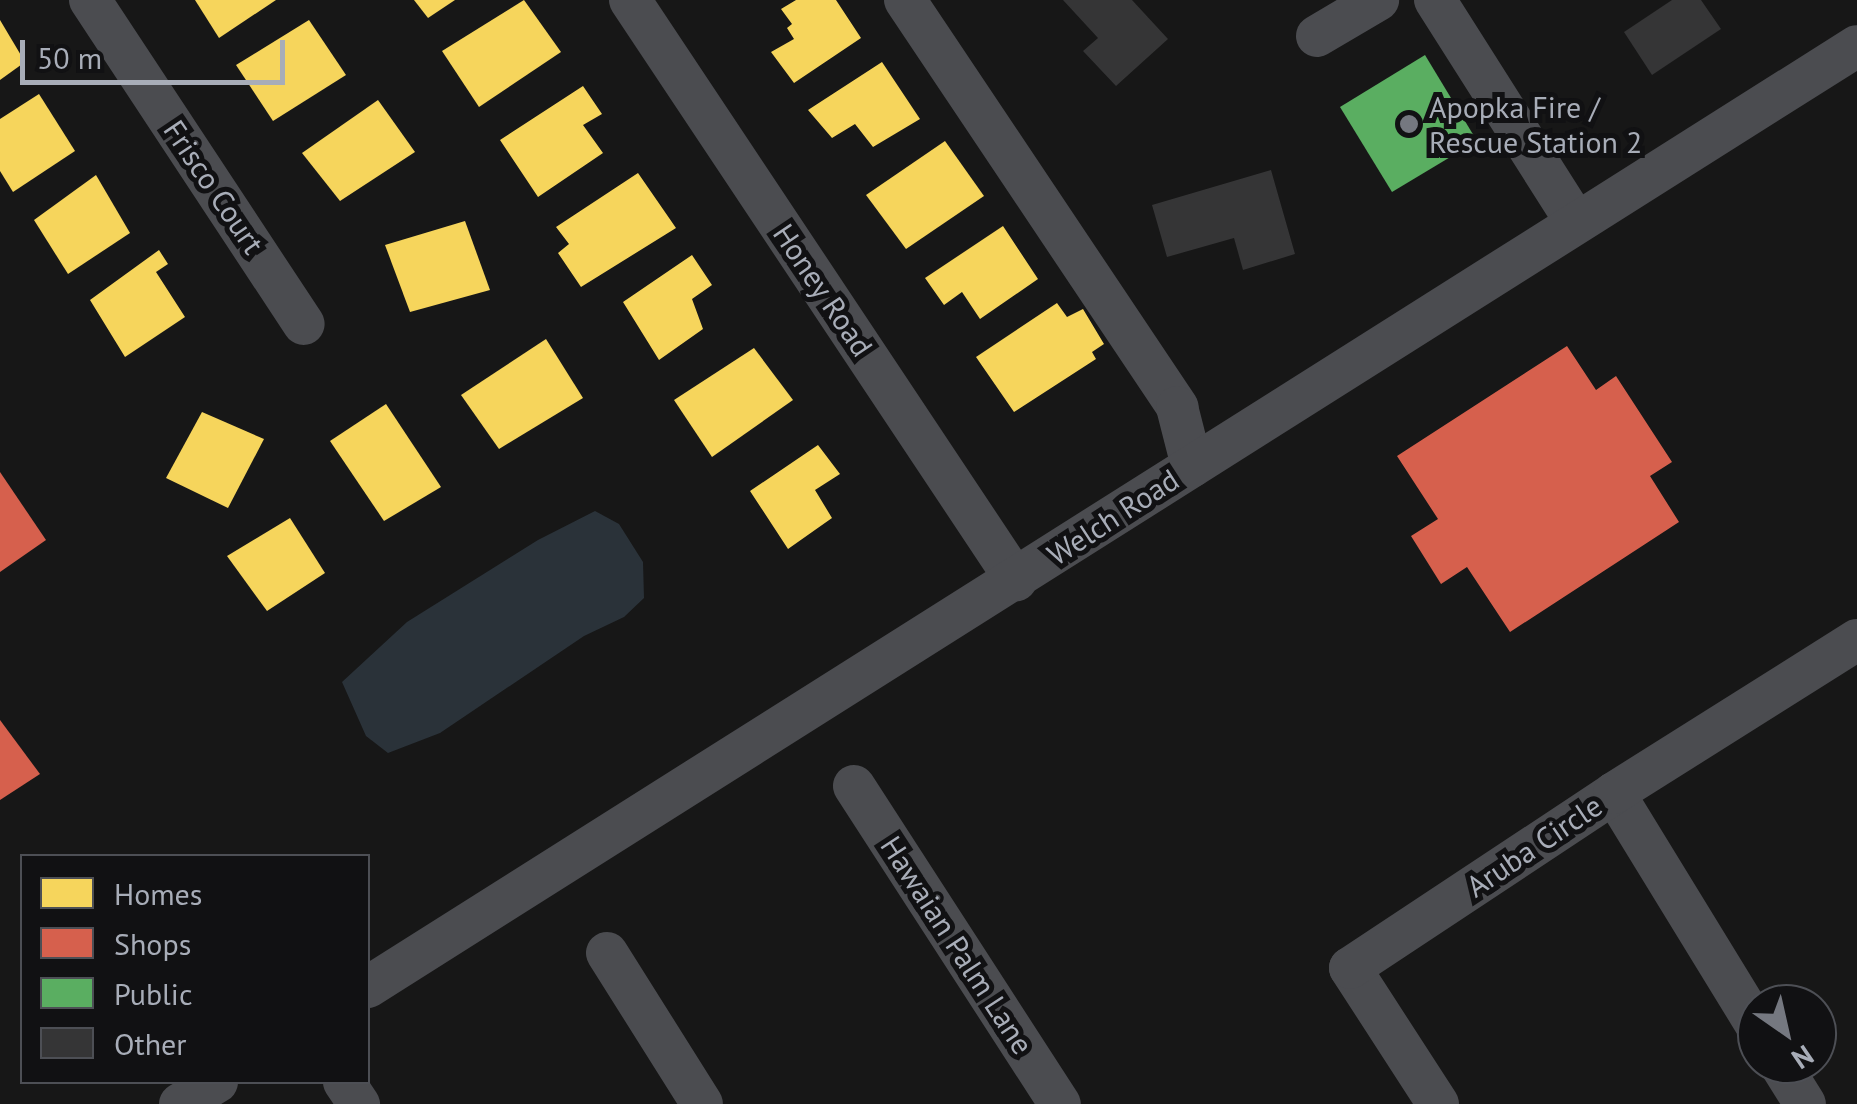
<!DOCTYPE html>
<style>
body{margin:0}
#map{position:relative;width:1857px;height:1104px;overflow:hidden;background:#171717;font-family:"PT Sans",sans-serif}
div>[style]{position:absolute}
.water>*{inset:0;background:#2a3239}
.homes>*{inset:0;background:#f6d55c}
.shops>*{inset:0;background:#d6604d}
.public>*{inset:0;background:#5aae61}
.building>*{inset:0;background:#353536}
.minor>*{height:42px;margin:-21px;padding:0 21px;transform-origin:21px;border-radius:21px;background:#4b4c50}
.dots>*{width:28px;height:28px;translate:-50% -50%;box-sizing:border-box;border:5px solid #111113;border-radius:50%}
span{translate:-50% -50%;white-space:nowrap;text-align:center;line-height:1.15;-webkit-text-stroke:10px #111113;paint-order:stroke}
.poi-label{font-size:30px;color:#a8adb8}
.left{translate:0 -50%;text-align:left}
.street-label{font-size:30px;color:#a8adb8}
.legend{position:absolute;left:20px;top:854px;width:350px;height:230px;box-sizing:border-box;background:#111113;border:2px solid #4d4f55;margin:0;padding:12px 18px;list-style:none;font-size:30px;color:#a8adb8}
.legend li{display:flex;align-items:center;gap:20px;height:50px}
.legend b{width:50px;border:2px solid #4d4f55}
.north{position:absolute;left:1737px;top:984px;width:100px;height:100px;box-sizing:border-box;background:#111113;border:2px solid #4d4f55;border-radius:50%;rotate:146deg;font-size:28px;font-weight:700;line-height:40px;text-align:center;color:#a8adb8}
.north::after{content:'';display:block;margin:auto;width:35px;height:45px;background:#757880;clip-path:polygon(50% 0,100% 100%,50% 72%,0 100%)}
.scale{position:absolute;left:20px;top:40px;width:265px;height:45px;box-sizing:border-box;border:5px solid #a8adb8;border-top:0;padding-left:12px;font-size:30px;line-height:35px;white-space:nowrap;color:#a8adb8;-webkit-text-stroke:8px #111113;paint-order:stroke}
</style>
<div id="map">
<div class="water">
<i style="clip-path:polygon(595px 511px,619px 524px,643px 562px,644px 598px,624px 617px,584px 636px,440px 733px,388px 753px,366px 736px,342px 682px,407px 622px,538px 540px)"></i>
</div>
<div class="homes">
<i style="clip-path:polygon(195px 0,276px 0,219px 38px)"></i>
<i style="clip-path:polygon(414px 0,455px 0,428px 18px)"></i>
<i style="clip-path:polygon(524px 0,561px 52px,479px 107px,442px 51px)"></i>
<i style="clip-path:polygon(796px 0,836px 0,861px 38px,794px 83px,771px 52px,794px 39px,787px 28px,792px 24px,781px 9px)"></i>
<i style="clip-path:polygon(0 20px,25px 62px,0 80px)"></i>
<i style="clip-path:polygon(309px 20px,346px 75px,273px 121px,236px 65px)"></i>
<i style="clip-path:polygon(882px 62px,920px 119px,873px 147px,855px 124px,832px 138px,808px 110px)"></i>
<i style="clip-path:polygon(583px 86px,602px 114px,583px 125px,603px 153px,538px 197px,500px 140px)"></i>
<i style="clip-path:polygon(39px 94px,75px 151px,13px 192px,0 171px,0 119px)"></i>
<i style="clip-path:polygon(378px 100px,415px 152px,340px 201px,302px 153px)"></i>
<i style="clip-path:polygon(945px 141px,984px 196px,906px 249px,866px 195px)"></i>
<i style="clip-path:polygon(638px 173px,676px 228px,581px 287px,558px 253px,569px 244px,556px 227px)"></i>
<i style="clip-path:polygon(96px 175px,130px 233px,68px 274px,34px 220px)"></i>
<i style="clip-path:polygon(465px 221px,490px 290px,410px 312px,385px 245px)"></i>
<i style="clip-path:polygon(1003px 226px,1038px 279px,980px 319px,962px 292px,944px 305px,925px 278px)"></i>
<i style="clip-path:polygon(159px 250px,168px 264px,156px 272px,185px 317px,125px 357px,90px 300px)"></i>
<i style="clip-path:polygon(692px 255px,712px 285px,692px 299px,703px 329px,659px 360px,623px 302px)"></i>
<i style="clip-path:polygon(1057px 303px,1067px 317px,1083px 309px,1104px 344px,1092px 352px,1096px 359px,1014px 412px,976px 357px)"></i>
<i style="clip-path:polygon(546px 339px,583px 398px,499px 449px,461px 395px)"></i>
<i style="clip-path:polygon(754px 348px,793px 400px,712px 457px,674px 400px)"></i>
<i style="clip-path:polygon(386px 404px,441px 487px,384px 521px,330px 441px)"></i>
<i style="clip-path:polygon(202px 412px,264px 439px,228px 508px,166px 478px)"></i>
<i style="clip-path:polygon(818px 445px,840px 474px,815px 490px,832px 518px,788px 549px,750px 491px)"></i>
<i style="clip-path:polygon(290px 518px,325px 573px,267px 611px,227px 556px)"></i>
</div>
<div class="shops">
<i style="clip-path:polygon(1567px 346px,1596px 390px,1616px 376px,1672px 462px,1650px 476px,1679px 522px,1510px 632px,1467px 567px,1441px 584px,1411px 536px,1438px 519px,1397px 456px)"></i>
<i style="clip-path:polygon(0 472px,46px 540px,0 572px)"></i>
<i style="clip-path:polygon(0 720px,40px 774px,0 800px)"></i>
</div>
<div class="public">
<i style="clip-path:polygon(1425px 55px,1477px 141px,1392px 192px,1340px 107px)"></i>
</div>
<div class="building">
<i style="clip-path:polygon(1063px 0,1132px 0,1168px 39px,1116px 86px,1083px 51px,1098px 38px)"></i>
<i style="clip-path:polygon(1672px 0,1701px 0,1721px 29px,1652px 75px,1624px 32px)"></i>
<i style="clip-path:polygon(1271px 170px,1295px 254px,1243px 270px,1234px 238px,1167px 257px,1152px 205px)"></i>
</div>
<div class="minor">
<i style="left:90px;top:0;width:388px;rotate:56.6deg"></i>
<i style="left:630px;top:0;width:697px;rotate:56.36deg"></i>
<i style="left:905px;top:0;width:490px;rotate:56.2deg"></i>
<i style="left:1177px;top:407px;width:61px;rotate:75.7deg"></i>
<i style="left:1435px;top:0;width:263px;rotate:57.6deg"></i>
<i style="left:1317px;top:36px;width:71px;rotate:-30.5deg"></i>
<i style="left:854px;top:786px;width:379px;rotate:57.1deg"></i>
<i style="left:1614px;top:793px;width:273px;rotate:58.5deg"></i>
<i style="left:607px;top:953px;width:178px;rotate:57.8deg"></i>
<i style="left:368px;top:987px;width:1761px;rotate:-32.29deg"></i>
<i style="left:1780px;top:1064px;width:47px;rotate:58deg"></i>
<i style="left:344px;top:1082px;width:27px;rotate:56deg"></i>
<i style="left:180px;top:1104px;width:43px;rotate:-30.7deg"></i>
<i style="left:1438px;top:1104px;width:162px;rotate:-122.9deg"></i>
<i style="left:1350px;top:968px;width:317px;rotate:-33.5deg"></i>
<i style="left:1614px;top:793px;width:287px;rotate:-32.2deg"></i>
</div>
<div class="dots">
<i style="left:1409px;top:124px;background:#757880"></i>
</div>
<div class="poi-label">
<span class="left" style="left:1429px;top:124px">Apopka Fire /<br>Rescue Station 2</span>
</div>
<div class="street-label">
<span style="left:214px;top:187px;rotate:56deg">Frisco Court</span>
<span style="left:823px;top:290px;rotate:56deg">Honey Road</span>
<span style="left:1113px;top:517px;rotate:-33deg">Welch Road</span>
<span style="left:1534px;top:846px;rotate:-34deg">Aruba Circle</span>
<span style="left:957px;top:945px;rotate:57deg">Hawaian Palm Lane</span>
</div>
<ul class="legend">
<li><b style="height:28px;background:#f6d55c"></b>Homes</li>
<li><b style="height:28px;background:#d6604d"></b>Shops</li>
<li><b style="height:28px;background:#5aae61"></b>Public</li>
<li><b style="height:28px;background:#353536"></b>Other</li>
</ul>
<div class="north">N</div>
<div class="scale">50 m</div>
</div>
